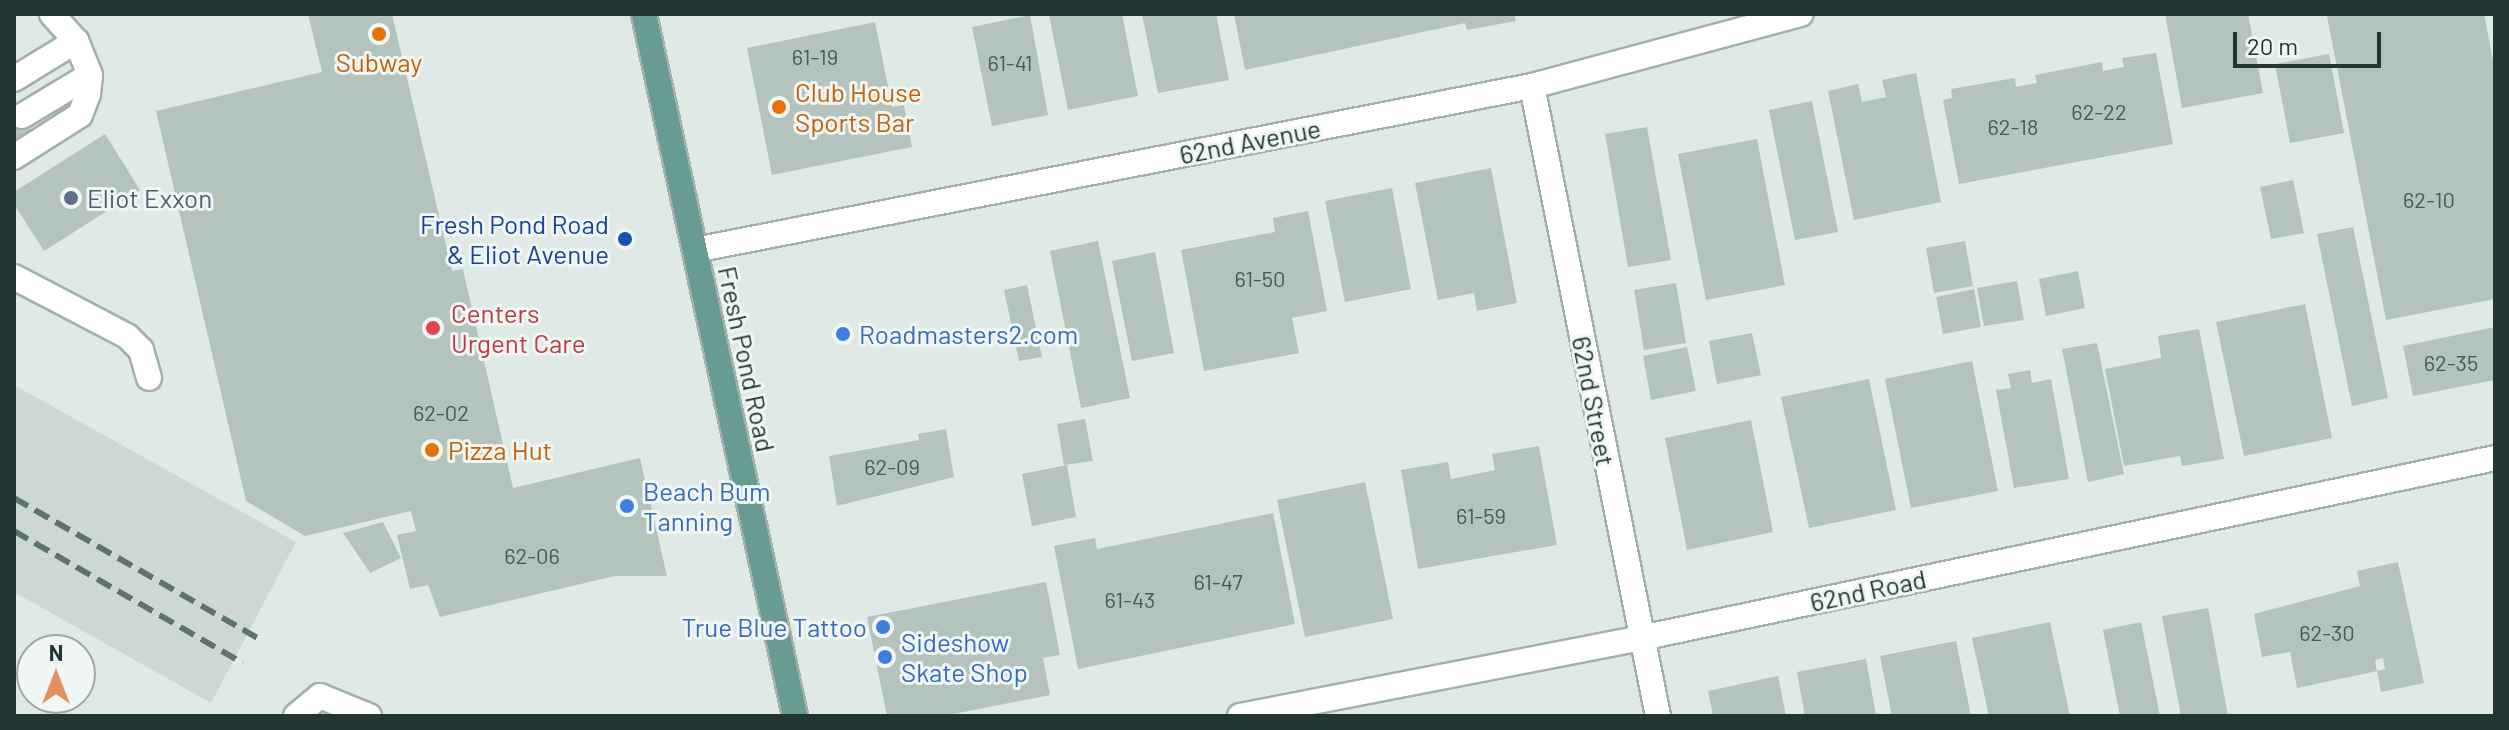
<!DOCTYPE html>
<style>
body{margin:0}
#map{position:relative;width:2509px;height:730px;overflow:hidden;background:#dfe9e5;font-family:Barlow,sans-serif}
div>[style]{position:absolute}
.built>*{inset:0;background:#cdd8d5}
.building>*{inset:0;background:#b5c3bf}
.roads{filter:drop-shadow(2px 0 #a3b0ac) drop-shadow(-2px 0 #a3b0ac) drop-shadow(0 2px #a3b0ac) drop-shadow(0 -2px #a3b0ac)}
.minor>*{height:24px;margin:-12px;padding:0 12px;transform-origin:12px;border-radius:12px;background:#fff}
.major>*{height:24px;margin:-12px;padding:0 12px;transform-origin:12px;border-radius:12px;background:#679b93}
.rail>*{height:6px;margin-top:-3px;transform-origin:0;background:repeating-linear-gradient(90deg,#5c736f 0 16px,transparent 0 24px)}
.dots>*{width:22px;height:22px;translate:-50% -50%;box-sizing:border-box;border:4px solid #eff6f3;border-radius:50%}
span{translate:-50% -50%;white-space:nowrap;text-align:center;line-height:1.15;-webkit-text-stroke:6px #eff6f3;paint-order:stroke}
.number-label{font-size:22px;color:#475a57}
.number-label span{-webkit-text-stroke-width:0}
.food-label{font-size:26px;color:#c56008}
.left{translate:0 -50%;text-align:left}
.street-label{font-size:26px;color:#223734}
.service-label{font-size:26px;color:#4e5e75}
.transit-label{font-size:26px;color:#164399}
.right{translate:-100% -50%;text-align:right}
.health-label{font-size:26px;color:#be3a42}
.shop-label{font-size:26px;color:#366cbe}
.frame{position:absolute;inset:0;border:16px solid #223734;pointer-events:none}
.north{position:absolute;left:16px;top:634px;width:80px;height:80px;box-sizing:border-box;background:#eff6f3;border:2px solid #9daaa7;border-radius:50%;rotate:0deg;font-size:22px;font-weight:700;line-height:32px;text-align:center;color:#223734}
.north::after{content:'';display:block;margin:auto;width:28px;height:36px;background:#e58f60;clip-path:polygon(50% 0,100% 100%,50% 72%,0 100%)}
.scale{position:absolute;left:2233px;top:32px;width:148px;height:36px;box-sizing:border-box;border:4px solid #223734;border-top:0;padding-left:10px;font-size:24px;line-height:28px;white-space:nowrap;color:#223734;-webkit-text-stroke:6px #eff6f3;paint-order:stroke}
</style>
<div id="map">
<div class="built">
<i style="clip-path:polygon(14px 385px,296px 542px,211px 703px,14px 592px)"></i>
</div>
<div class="building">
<i style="clip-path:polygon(308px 14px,392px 14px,452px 271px,463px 269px,513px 488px,640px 458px,667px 576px,615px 576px,440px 617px,428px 585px,410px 589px,397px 535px,416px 531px,411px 511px,305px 536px,246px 501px,156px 111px,322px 72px)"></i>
<i style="clip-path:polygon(1122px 14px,1138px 96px,1068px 110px,1049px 15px)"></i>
<i style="clip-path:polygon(1142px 14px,1216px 14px,1229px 80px,1158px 93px)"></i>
<i style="clip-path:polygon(1234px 14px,1514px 14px,1516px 21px,1467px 30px,1465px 23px,1245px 70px)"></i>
<i style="clip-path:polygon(2165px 14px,2248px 14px,2263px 93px,2182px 108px)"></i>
<i style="clip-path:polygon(2340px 14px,2484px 14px,2495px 71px,2495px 299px,2386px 320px,2327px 16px)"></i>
<i style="clip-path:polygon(1030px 15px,1048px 115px,992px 126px,972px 27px)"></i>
<i style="clip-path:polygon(875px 22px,892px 107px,904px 105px,912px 147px,772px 175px,747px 48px)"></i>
<i style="clip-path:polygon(2156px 53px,2173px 144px,1959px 184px,1943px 100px,1952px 98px,1951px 89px,2015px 78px,2016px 87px,2037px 83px,2035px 75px,2102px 62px,2103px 71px,2124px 67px,2122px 58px)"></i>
<i style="clip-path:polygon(2329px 54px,2344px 133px,2290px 143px,2275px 64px)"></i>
<i style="clip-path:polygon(1916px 73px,1941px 202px,1854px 220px,1828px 91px,1858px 84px,1862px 102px,1886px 97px,1882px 80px)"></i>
<i style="clip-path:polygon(1812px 101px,1838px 232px,1795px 240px,1769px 110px)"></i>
<i style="clip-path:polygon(14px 104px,34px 136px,14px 149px)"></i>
<i style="clip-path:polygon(1647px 127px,1671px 260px,1628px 267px,1605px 134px)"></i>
<i style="clip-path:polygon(105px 134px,140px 190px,44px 251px,14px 204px,14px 192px)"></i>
<i style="clip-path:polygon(1757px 139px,1785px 285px,1706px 300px,1678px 154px)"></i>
<i style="clip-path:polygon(1491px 168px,1517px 303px,1477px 311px,1474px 293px,1438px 300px,1415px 183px)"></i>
<i style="clip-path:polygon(2293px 180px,2304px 233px,2271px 239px,2260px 187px)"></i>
<i style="clip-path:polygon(1392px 188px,1411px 289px,1345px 302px,1325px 201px)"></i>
<i style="clip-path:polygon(1308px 211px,1327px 311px,1292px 318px,1299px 353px,1204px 371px,1181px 250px,1275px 232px,1273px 218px)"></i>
<i style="clip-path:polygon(2353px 227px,2388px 398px,2352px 406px,2317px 234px)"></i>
<i style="clip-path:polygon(1098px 241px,1130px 398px,1081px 408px,1050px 251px)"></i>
<i style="clip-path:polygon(1965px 241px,1973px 286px,1934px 293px,1926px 248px)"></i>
<i style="clip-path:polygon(1155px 252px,1174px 353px,1132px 361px,1112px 261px)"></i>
<i style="clip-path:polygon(2078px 271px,2085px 308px,2046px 316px,2039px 279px)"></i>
<i style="clip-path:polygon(2017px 281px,2024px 320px,1984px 326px,1977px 288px)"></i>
<i style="clip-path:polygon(1676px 283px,1686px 343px,1644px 350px,1634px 290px)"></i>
<i style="clip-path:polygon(1027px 285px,1042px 357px,1019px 361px,1004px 290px)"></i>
<i style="clip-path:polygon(1974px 289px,1981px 327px,1943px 334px,1936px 297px)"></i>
<i style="clip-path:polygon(2305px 304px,2332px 438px,2244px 456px,2216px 322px)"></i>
<i style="clip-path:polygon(2495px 327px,2495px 380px,2413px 396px,2403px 346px)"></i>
<i style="clip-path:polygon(2199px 329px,2224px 459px,2182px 466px,2180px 456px,2124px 466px,2105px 369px,2161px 358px,2158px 336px)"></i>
<i style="clip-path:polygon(1752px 333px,1761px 375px,1717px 384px,1709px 341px)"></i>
<i style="clip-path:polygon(2097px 343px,2124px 474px,2088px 482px,2062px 349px)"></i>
<i style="clip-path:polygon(1687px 347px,1696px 391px,1651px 400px,1643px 356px)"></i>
<i style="clip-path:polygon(1972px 361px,1998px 491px,1911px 508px,1885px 379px)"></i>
<i style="clip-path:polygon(2030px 370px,2032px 383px,2051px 379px,2069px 479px,2014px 488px,1996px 390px,2011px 388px,2008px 374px)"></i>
<i style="clip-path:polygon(1869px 379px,1896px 510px,1809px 528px,1781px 397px)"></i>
<i style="clip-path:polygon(1085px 419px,1093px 461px,1064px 465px,1057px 424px)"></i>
<i style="clip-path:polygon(1751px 420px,1773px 532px,1687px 550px,1665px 438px)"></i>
<i style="clip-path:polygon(946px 429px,954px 477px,837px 506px,829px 456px,919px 440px,918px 434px)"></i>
<i style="clip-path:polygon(1539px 446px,1557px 545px,1418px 569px,1401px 470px,1448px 462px,1451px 479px,1495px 470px,1492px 454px)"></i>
<i style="clip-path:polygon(1067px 465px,1076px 517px,1032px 526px,1022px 474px)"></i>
<i style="clip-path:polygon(1365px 482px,1393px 619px,1305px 637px,1277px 500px)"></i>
<i style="clip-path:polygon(1273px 513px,1295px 624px,1078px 669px,1054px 546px,1095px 538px,1097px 549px)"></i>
<i style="clip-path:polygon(383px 522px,401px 558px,370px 573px,343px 533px)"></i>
<i style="clip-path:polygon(2398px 562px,2424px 683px,2381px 692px,2377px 671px,2385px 669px,2383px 658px,2375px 660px,2377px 671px,2297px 688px,2290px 652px,2262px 657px,2254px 614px,2360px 586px,2357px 571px)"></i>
<i style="clip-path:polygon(1046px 582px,1060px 655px,1043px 658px,1050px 695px,943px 716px,887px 716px,867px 617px)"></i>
<i style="clip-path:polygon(2208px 608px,2228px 716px,2181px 716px,2162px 616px)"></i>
<i style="clip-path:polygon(2050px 622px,2070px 716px,1989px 716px,1972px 638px)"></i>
<i style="clip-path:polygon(2141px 622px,2160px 716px,2120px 716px,2103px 630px)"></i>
<i style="clip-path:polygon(1956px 641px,1971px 716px,1892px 716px,1880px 656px)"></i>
<i style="clip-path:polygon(1866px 659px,1876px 716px,1805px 716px,1797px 672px)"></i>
<i style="clip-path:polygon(1778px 676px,1786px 716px,1713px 716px,1708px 691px)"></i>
</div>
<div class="roads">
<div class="minor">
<i style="left:14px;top:79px;width:73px;rotate:-31.5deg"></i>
<i style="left:1532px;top:86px;width:642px;rotate:78.69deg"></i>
<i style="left:22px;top:116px;width:79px;rotate:-31.1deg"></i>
<i style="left:14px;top:157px;width:78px;rotate:-32.5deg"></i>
<i style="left:80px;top:115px;width:22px;rotate:-69deg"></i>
<i style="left:88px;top:94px;width:19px;rotate:-84deg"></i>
<i style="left:90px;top:75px;width:37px;rotate:-112deg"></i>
<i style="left:76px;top:41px;width:36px;rotate:-132deg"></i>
<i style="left:695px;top:250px;width:853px;rotate:-11.09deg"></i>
<i style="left:1532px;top:86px;width:278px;rotate:-15deg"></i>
<i style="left:14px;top:277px;width:127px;rotate:27.6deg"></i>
<i style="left:127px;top:336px;width:20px;rotate:45deg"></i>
<i style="left:141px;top:350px;width:29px;rotate:74deg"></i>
<i style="left:296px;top:716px;width:31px;rotate:-40deg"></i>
<i style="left:320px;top:696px;width:53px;rotate:22.2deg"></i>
<i style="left:1240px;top:716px;width:409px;rotate:-11deg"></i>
<i style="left:1641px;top:638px;width:873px;rotate:-11.9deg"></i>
</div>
<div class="major">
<i style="left:644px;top:14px;width:718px;rotate:77.86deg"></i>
</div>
</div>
<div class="rail">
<i style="left:14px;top:498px;width:283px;rotate:29.9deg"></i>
<i style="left:14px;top:531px;width:264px;rotate:30deg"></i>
</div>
<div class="dots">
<i style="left:379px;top:34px;background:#e8710a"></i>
<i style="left:779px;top:107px;background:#e8710a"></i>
<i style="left:71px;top:198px;background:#5c6f8a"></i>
<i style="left:625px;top:239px;background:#1a4fb4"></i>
<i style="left:433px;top:328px;background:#e0444e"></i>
<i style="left:843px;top:334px;background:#3f7fe0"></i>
<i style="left:432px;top:450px;background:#e8710a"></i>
<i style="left:627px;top:506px;background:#3f7fe0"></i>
<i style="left:883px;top:627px;background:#3f7fe0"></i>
<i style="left:885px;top:657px;background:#3f7fe0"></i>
</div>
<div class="number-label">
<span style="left:815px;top:57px">61-19</span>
<span style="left:1010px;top:63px">61-41</span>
<span style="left:2099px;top:112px">62-22</span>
<span style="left:2013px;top:127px">62-18</span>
<span style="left:2429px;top:200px">62-10</span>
<span style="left:1260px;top:279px">61-50</span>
<span style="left:2451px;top:363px">62-35</span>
<span style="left:441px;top:413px">62-02</span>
<span style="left:892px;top:467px">62-09</span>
<span style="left:1481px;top:516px">61-59</span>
<span style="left:532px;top:556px">62-06</span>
<span style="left:1218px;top:582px">61-47</span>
<span style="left:1130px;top:600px">61-43</span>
<span style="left:2327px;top:633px">62-30</span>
</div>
<div class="food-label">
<span style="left:379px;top:62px">Subway</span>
<span class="left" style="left:795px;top:107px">Club House<br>Sports Bar</span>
<span class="left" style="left:448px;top:450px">Pizza Hut</span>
</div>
<div class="street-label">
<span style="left:1250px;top:141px;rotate:-11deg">62nd Avenue</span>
<span style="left:747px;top:359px;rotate:78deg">Fresh Pond Road</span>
<span style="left:1594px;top:401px;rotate:79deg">62nd Street</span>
<span style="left:1868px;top:590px;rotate:-12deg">62nd Road</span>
</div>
<div class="service-label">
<span class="left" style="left:87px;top:198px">Eliot Exxon</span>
</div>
<div class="transit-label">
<span class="right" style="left:609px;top:239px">Fresh Pond Road<br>&amp; Eliot Avenue</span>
</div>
<div class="health-label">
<span class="left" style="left:451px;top:328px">Centers<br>Urgent Care</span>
</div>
<div class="shop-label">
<span class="left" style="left:859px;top:334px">Roadmasters2.com</span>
<span class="left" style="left:643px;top:506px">Beach Bum<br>Tanning</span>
<span class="right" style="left:867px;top:627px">True Blue Tattoo</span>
<span class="left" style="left:901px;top:657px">Sideshow<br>Skate Shop</span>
</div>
<div class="frame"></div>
<div class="north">N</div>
<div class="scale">20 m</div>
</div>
